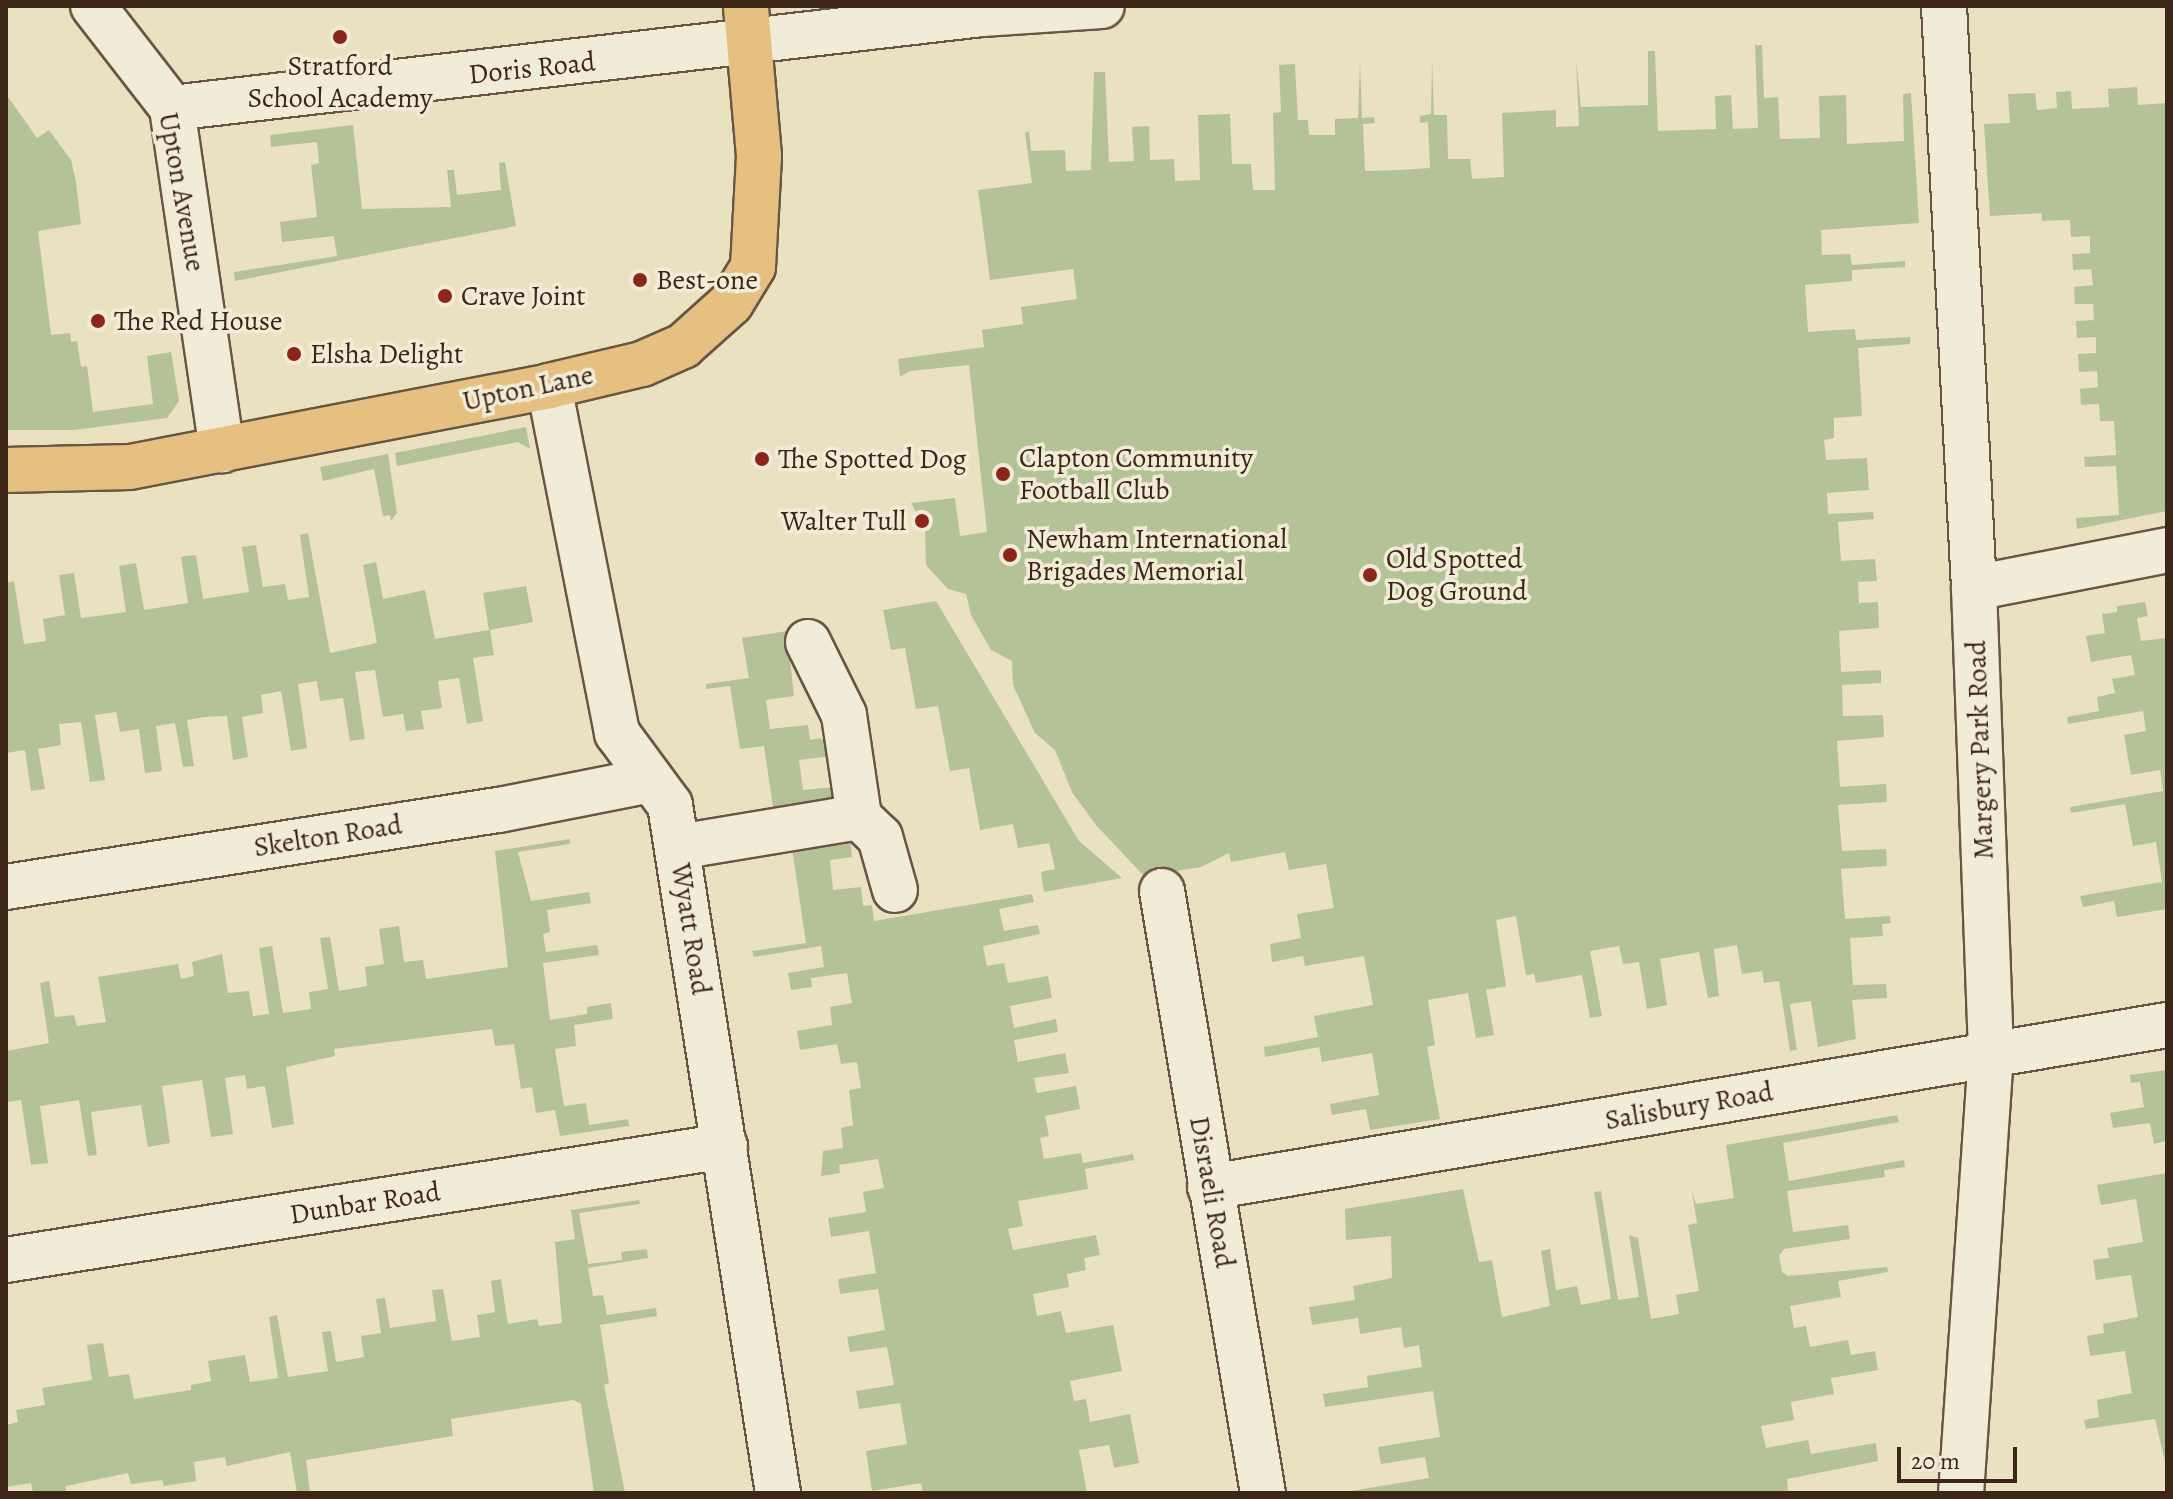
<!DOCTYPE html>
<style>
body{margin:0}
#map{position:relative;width:2173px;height:1499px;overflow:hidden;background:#eae1c1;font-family:Alegreya,serif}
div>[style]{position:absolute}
.green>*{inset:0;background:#b4c395}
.roads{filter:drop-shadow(2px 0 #685542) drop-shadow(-2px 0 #685542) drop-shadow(0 2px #685542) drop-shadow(0 -2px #685542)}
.minor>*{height:44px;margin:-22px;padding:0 22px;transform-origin:22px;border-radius:22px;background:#f1ecd7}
.major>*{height:44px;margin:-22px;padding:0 22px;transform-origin:22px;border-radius:22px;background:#e5c080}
.dots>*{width:22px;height:22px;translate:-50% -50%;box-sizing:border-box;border:4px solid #f1ecd7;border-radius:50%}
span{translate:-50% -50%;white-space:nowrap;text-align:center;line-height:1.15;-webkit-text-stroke:7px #f1ecd7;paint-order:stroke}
.poi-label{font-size:28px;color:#3d2617}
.left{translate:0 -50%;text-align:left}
.right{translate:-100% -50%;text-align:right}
.street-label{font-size:28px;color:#3d2617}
.frame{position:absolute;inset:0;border:8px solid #3d2617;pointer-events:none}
.scale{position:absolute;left:1897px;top:1447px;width:120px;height:36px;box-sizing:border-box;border:4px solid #3d2617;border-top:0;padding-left:10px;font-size:24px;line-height:28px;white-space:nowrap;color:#3d2617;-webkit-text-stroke:6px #f1ecd7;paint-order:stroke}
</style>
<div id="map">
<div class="green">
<i style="clip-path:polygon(1755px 45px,1762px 45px,1764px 98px,1778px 97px,1780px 139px,1820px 138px,1819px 96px,1846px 95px,1847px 144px,1904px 141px,1903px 94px,1911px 93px,1919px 223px,1821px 230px,1822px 255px,1850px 254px,1852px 265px,1905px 261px,1905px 267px,1852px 270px,1852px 281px,1805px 285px,1808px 332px,1855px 329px,1856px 340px,1910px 337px,1910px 344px,1858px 348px,1862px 416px,1834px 418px,1834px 438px,1824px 440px,1826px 460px,1867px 458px,1869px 490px,1827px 493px,1828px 514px,1873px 512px,1874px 519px,1838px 522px,1841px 561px,1875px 559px,1877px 581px,1858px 582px,1859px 603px,1878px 602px,1879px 628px,1839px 631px,1841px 672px,1881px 670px,1881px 683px,1842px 685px,1843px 716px,1883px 715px,1884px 737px,1837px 741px,1840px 787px,1886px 784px,1887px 802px,1838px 805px,1842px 851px,1886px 849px,1887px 866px,1841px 869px,1845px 919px,1890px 916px,1891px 923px,1882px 924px,1883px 936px,1850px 938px,1853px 985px,1886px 984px,1887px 998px,1852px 1000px,1856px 1039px,1818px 1047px,1811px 1001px,1790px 1004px,1797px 1050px,1790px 1051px,1779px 981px,1764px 983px,1762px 971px,1742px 974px,1737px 945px,1714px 949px,1719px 996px,1708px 998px,1699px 952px,1660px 959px,1667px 1005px,1647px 1009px,1639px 962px,1623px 964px,1619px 946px,1590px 951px,1602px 1016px,1590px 1018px,1582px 975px,1536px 983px,1534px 974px,1526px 975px,1516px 916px,1496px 920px,1506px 986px,1486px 990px,1494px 1035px,1476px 1038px,1468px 993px,1428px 1000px,1435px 1045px,1427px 1047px,1440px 1119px,1370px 1130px,1366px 1109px,1332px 1115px,1330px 1104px,1379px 1095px,1372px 1053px,1322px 1062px,1319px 1047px,1265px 1057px,1264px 1047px,1318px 1037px,1314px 1016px,1373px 1005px,1364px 956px,1305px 966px,1303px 956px,1272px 962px,1270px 944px,1301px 938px,1297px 914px,1334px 908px,1326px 864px,1289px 870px,1285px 852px,1231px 862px,1229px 853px,1201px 867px,1144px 876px,1096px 825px,1072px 792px,1055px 750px,1035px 733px,1013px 685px,1012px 661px,991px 650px,971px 615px,966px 594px,948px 589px,926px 565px,925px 529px,911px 503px,955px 498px,960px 536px,987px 532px,969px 365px,910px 371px,900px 377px,898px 359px,984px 347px,982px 330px,1023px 324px,1021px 307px,1077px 299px,1073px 269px,990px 280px,978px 190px,1032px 183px,1025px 133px,1029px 131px,1031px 151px,1065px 150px,1066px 171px,1091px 170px,1094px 72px,1105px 72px,1109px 162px,1134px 161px,1132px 127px,1149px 126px,1150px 160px,1174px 159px,1175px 181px,1200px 180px,1198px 115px,1230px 114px,1232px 164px,1251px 164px,1253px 190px,1275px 190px,1273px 113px,1281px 112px,1279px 65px,1295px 64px,1298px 120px,1308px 120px,1309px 135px,1335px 135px,1335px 119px,1358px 118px,1360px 61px,1362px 118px,1374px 117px,1375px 123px,1363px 124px,1365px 171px,1400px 170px,1430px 168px,1428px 122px,1420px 123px,1420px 116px,1431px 114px,1432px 59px,1434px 115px,1447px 115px,1448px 159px,1470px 159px,1472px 179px,1504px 177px,1502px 113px,1556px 110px,1556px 127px,1579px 126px,1576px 61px,1581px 107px,1648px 105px,1648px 51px,1655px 51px,1658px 131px,1716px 129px,1715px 96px,1731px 95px,1733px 129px,1758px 128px)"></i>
<i style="clip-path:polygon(2137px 87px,2138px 105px,2167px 103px,2167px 511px,2077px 529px,2076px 518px,2119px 515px,2116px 466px,2085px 467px,2084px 457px,2116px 455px,2114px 421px,2100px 421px,2099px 404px,2081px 405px,2080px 389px,2098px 387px,2097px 371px,2079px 372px,2078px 354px,2096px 353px,2096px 337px,2077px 338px,2076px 321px,2094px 320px,2093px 304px,2075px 304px,2074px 287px,2093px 285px,2091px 269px,2073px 270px,2072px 254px,2090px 253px,2090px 236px,2071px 237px,2070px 220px,2042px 221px,2041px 213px,1990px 216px,1984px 124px,2010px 123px,2008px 94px,2035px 93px,2037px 110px,2057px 108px,2056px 92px,2071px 91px,2072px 109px,2109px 107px,2108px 89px)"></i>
<i style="clip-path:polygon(6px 94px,37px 138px,49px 130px,71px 160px,76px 182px,81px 224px,38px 231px,51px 335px,70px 333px,71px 342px,77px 341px,81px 367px,87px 366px,93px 412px,153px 404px,147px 356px,171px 352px,179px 401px,167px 418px,74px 430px,6px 430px)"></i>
<i style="clip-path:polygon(353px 125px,362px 209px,451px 207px,447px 170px,454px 170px,457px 195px,501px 190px,499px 163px,505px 162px,516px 226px,235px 281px,234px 272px,337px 256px,334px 236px,282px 242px,280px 222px,317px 217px,311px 165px,319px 163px,317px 142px,271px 147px,270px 135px)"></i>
<i style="clip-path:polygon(526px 427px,530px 449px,518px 442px,397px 466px,395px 453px)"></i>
<i style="clip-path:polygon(388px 454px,397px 513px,391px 521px,390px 515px,383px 516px,374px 469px,323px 481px,320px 467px)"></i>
<i style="clip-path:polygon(308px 533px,330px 653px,377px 643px,363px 565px,376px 562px,383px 599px,425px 590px,435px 639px,489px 630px,483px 593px,526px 586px,533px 622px,490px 630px,494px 655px,473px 658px,483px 721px,467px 724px,459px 678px,438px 681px,442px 708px,421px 711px,424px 729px,406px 731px,403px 714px,383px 717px,375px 670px,355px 672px,365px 739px,350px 741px,343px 698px,320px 701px,317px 681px,298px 684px,307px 748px,291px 751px,281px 691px,261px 695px,263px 713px,242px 717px,248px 757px,233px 760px,227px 716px,204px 717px,187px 720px,194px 766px,183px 767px,175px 723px,156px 726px,162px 771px,145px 773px,139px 729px,120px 732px,116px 712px,95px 715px,105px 780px,90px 782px,81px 722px,59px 724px,61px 745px,38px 749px,45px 789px,31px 791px,25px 750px,6px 753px,6px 583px,14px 581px,24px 644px,46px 641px,43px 619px,65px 615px,59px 575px,74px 573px,81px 618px,105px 615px,126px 612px,119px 566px,136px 563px,144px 610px,188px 603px,181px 557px,185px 556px,196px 555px,203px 599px,249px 592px,242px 547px,256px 545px,263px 587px,285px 584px,288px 600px,309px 597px,300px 535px)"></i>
<i style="clip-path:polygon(936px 601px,1079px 841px,1122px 878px,1044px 892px,1041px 872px,1055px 869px,1049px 843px,1018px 848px,1013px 824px,980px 830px,969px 768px,950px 771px,938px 706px,916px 709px,905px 648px,891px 650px,883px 610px)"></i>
<i style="clip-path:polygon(2145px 602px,2148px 616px,2137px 618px,2141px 641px,2167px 638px,2167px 909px,2117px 917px,2114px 901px,2083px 907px,2080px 896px,2162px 882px,2156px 842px,2133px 846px,2125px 804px,2071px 813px,2070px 807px,2163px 791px,2160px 770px,2131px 775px,2124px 735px,2146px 731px,2143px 711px,2068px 724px,2067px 717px,2099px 711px,2097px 697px,2115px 693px,2112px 679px,2135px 675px,2131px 655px,2091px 662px,2086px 636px,2105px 633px,2102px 614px,2117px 612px,2117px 606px)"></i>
<i style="clip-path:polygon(787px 631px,794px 696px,766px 700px,770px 729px,808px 725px,810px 740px,820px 738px,829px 745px,831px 756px,799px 760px,803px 790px,834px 787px,835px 796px,827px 804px,774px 814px,764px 746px,740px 749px,730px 686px,706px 689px,706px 684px,749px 678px,742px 638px)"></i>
<i style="clip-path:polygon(850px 838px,852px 857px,830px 860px,833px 890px,861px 887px,863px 906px,872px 905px,874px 921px,1032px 894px,1034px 902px,999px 909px,1004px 931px,1038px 925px,1040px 934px,983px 946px,987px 966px,1004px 963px,1008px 983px,1048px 976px,1052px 998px,1010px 1006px,1014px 1028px,1056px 1019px,1058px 1032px,1014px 1040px,1018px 1062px,1065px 1053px,1069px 1073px,1034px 1078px,1037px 1093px,1076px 1086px,1080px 1109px,1045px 1116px,1049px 1136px,1040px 1138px,1044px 1159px,1081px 1153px,1083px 1163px,1133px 1154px,1134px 1160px,1085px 1169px,1088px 1189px,1018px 1201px,1023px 1226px,1008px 1229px,1013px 1250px,1096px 1235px,1100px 1255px,1084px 1258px,1086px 1270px,1067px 1274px,1069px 1287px,1033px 1294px,1037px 1316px,1061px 1311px,1066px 1333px,1113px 1325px,1122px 1371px,1070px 1381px,1074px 1401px,1086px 1399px,1090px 1422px,1130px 1414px,1139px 1463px,1114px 1468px,1109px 1445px,1079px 1450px,1087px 1493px,923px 1493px,921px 1483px,872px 1491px,866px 1451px,907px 1444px,900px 1403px,859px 1409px,856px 1391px,894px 1385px,887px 1347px,850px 1352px,847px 1337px,885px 1330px,878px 1289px,840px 1294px,838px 1279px,876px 1273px,869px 1231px,831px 1237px,828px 1218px,866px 1212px,863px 1192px,884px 1188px,878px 1159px,839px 1165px,840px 1173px,821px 1176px,823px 1151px,843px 1148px,841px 1128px,853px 1125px,849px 1090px,861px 1088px,857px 1062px,841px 1064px,837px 1044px,800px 1050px,797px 1031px,832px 1025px,830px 1007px,852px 1003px,847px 973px,811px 978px,812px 987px,791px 990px,788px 973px,824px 967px,821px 946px,754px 957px,752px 951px,806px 943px,792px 848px)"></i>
<i style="clip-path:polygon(570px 839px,570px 844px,518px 852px,531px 901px,589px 892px,591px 903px,547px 910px,550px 932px,543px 934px,546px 952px,597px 945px,599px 955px,543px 963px,550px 1020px,587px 1014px,587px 1007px,611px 1003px,613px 1019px,574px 1025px,576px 1046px,555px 1049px,564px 1106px,586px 1103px,589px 1125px,628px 1119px,629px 1126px,560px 1136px,555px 1110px,536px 1113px,532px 1087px,521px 1089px,514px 1044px,495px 1046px,492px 1029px,334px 1049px,335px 1056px,286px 1067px,294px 1124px,272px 1128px,265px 1086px,247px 1089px,245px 1075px,225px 1078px,233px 1134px,211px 1137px,202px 1080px,162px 1086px,170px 1143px,148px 1147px,141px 1105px,91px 1112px,97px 1155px,88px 1156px,79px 1100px,40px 1106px,48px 1163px,31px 1165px,21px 1100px,6px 1102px,6px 1051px,49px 1043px,40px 983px,49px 981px,55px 1017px,74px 1015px,77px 1026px,106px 1022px,98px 977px,178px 964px,181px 979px,194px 976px,192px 962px,222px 954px,228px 993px,249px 991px,253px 1016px,269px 1014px,259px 948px,272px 946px,283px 1013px,311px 1009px,309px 992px,328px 989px,320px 938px,330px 937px,339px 991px,367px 986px,365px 967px,384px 964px,379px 929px,399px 926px,404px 962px,423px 960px,426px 979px,508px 967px,495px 851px)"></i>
<i style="clip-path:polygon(2167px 1070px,2167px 1141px,2154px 1144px,2150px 1123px,2113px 1128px,2110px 1113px,2144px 1107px,2140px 1082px,2131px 1083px,2130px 1075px)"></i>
<i style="clip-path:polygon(1897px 1115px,1899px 1122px,1783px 1143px,1789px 1181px,1904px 1160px,1905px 1167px,1884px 1170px,1885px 1177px,1787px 1191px,1793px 1232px,1848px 1225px,1850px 1239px,1784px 1249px,1779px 1256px,1782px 1272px,1788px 1276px,1887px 1267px,1888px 1272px,1838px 1281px,1841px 1297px,1790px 1306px,1794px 1328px,1806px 1326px,1810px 1347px,1848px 1340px,1851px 1355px,1875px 1351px,1878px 1370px,1831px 1378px,1834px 1394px,1791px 1402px,1794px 1420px,1761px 1426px,1766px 1448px,1808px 1440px,1811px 1454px,1876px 1443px,1878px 1461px,1787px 1479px,1788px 1493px,1339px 1493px,1429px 1478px,1425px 1457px,1381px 1464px,1378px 1447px,1440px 1437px,1433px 1391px,1325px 1407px,1323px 1394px,1368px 1387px,1367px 1376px,1422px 1367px,1419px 1345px,1404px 1348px,1401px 1327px,1360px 1334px,1358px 1318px,1312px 1325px,1309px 1307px,1355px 1300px,1353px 1286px,1392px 1278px,1391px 1236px,1346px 1240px,1345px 1209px,1463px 1189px,1479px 1262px,1492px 1260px,1502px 1317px,1550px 1306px,1541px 1251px,1550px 1249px,1556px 1290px,1577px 1286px,1581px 1305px,1611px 1299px,1594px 1192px,1601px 1191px,1618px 1300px,1639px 1297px,1629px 1235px,1638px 1238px,1651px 1319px,1679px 1314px,1676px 1295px,1699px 1291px,1688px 1225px,1697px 1223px,1692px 1192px,1696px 1204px,1734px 1198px,1726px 1145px)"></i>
<i style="clip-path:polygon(2167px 1173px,2167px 1470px,2155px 1419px,2086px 1429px,2084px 1420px,2099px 1417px,2097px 1400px,2132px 1393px,2125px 1351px,2090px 1356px,2087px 1336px,2104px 1333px,2103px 1324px,2138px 1317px,2131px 1275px,2096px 1280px,2093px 1260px,2109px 1258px,2107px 1248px,2143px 1242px,2136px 1199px,2101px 1205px,2097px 1185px)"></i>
<i style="clip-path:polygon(639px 1200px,640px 1204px,579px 1213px,588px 1264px,622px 1260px,621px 1252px,647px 1249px,648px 1258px,588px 1268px,593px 1296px,603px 1295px,607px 1315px,656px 1308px,657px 1316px,600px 1325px,609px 1383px,604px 1385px,625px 1493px,594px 1493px,581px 1404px,573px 1400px,451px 1419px,453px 1436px,306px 1460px,310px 1492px,297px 1493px,290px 1452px,227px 1466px,225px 1457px,194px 1462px,196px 1481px,164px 1486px,162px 1480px,131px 1484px,128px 1473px,66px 1486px,66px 1493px,33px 1493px,31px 1483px,6px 1487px,6px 1425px,18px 1422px,16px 1410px,45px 1405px,42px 1388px,92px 1380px,87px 1345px,103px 1343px,109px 1377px,129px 1374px,134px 1399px,191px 1390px,191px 1385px,211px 1381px,208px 1361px,245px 1355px,250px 1382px,278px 1378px,269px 1317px,277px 1315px,288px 1377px,328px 1371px,322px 1332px,331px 1331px,336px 1362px,364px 1357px,361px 1336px,381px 1333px,376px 1299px,385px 1298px,390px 1328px,436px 1321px,432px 1290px,443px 1289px,452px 1341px,480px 1337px,477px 1315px,495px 1312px,491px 1281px,501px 1279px,508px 1324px,537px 1319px,539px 1326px,562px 1323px,555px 1242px,575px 1239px,571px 1210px)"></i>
</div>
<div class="roads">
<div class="minor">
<i style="left:93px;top:6px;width:129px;rotate:52.2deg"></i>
<i style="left:172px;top:108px;width:346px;rotate:81.7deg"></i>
<i style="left:1944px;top:6px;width:583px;rotate:87.05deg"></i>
<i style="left:1974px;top:588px;width:466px;rotate:87.9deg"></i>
<i style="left:1991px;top:1054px;width:440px;rotate:93.9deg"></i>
<i style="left:172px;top:108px;width:815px;rotate:-6.62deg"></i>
<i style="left:982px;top:14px;width:120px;rotate:-3.8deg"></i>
<i style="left:549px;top:386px;width:354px;rotate:78.9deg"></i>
<i style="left:617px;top:733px;width:89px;rotate:53.6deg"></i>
<i style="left:670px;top:805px;width:696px;rotate:81.08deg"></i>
<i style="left:1974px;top:588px;width:197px;rotate:-11.1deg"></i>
<i style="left:808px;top:642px;width:81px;rotate:63.7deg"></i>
<i style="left:844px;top:715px;width:103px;rotate:81.6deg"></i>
<i style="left:859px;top:817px;width:29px;rotate:44deg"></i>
<i style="left:880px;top:837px;width:55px;rotate:74.2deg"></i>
<i style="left:678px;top:847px;width:183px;rotate:-9.4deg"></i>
<i style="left:6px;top:887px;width:499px;rotate:-8.9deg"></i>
<i style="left:499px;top:810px;width:154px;rotate:-11.2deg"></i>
<i style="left:1162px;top:891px;width:610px;rotate:80.48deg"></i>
<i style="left:1210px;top:1187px;width:971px;rotate:-9.61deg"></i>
<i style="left:6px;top:1260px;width:728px;rotate:-9.01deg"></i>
</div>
<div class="major">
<i style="left:6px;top:470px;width:124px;rotate:-1.4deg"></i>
<i style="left:130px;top:467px;width:427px;rotate:-10.9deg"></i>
<i style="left:549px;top:386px;width:96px;rotate:-13.3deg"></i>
<i style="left:642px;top:364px;width:45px;rotate:-23.7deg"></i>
<i style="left:683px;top:346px;width:64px;rotate:-41.9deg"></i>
<i style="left:731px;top:303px;width:42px;rotate:-58.6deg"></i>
<i style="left:753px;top:267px;width:111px;rotate:-86.9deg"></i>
<i style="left:759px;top:156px;width:151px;rotate:-95deg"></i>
</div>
</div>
<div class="dots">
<i style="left:340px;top:37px;background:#8f2418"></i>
<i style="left:640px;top:280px;background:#8f2418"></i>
<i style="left:445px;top:296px;background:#8f2418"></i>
<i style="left:98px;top:321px;background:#8f2418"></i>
<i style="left:294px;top:354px;background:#8f2418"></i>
<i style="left:762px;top:459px;background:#8f2418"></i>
<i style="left:1003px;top:474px;background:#8f2418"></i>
<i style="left:922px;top:521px;background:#8f2418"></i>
<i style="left:1010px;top:555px;background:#8f2418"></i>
<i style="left:1370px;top:575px;background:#8f2418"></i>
</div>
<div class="poi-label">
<span style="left:340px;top:82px">Stratford<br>School Academy</span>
<span class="left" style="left:656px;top:280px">Best-one</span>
<span class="left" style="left:461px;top:296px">Crave Joint</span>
<span class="left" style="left:114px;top:321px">The Red House</span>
<span class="left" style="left:310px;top:354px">Elsha Delight</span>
<span class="left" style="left:1019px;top:474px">Clapton Community<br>Football Club</span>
<span class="left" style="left:778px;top:459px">The Spotted Dog</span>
<span class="right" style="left:906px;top:521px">Walter Tull</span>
<span class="left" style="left:1026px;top:555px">Newham International<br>Brigades Memorial</span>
<span class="left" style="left:1386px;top:575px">Old Spotted<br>Dog Ground</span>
</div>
<div class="street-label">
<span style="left:532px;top:68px;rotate:-6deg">Doris Road</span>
<span style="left:182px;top:192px;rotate:80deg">Upton Avenue</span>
<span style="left:528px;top:388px;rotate:-12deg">Upton Lane</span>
<span style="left:1980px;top:750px;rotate:-92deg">Margery Park Road</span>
<span style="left:328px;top:836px;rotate:-9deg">Skelton Road</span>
<span style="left:691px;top:929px;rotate:81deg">Wyatt Road</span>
<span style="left:1689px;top:1106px;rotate:-10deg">Salisbury Road</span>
<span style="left:1212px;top:1192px;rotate:80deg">Disraeli Road</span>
<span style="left:365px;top:1203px;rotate:-9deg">Dunbar Road</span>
</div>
<div class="frame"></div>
<div class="scale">20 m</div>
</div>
